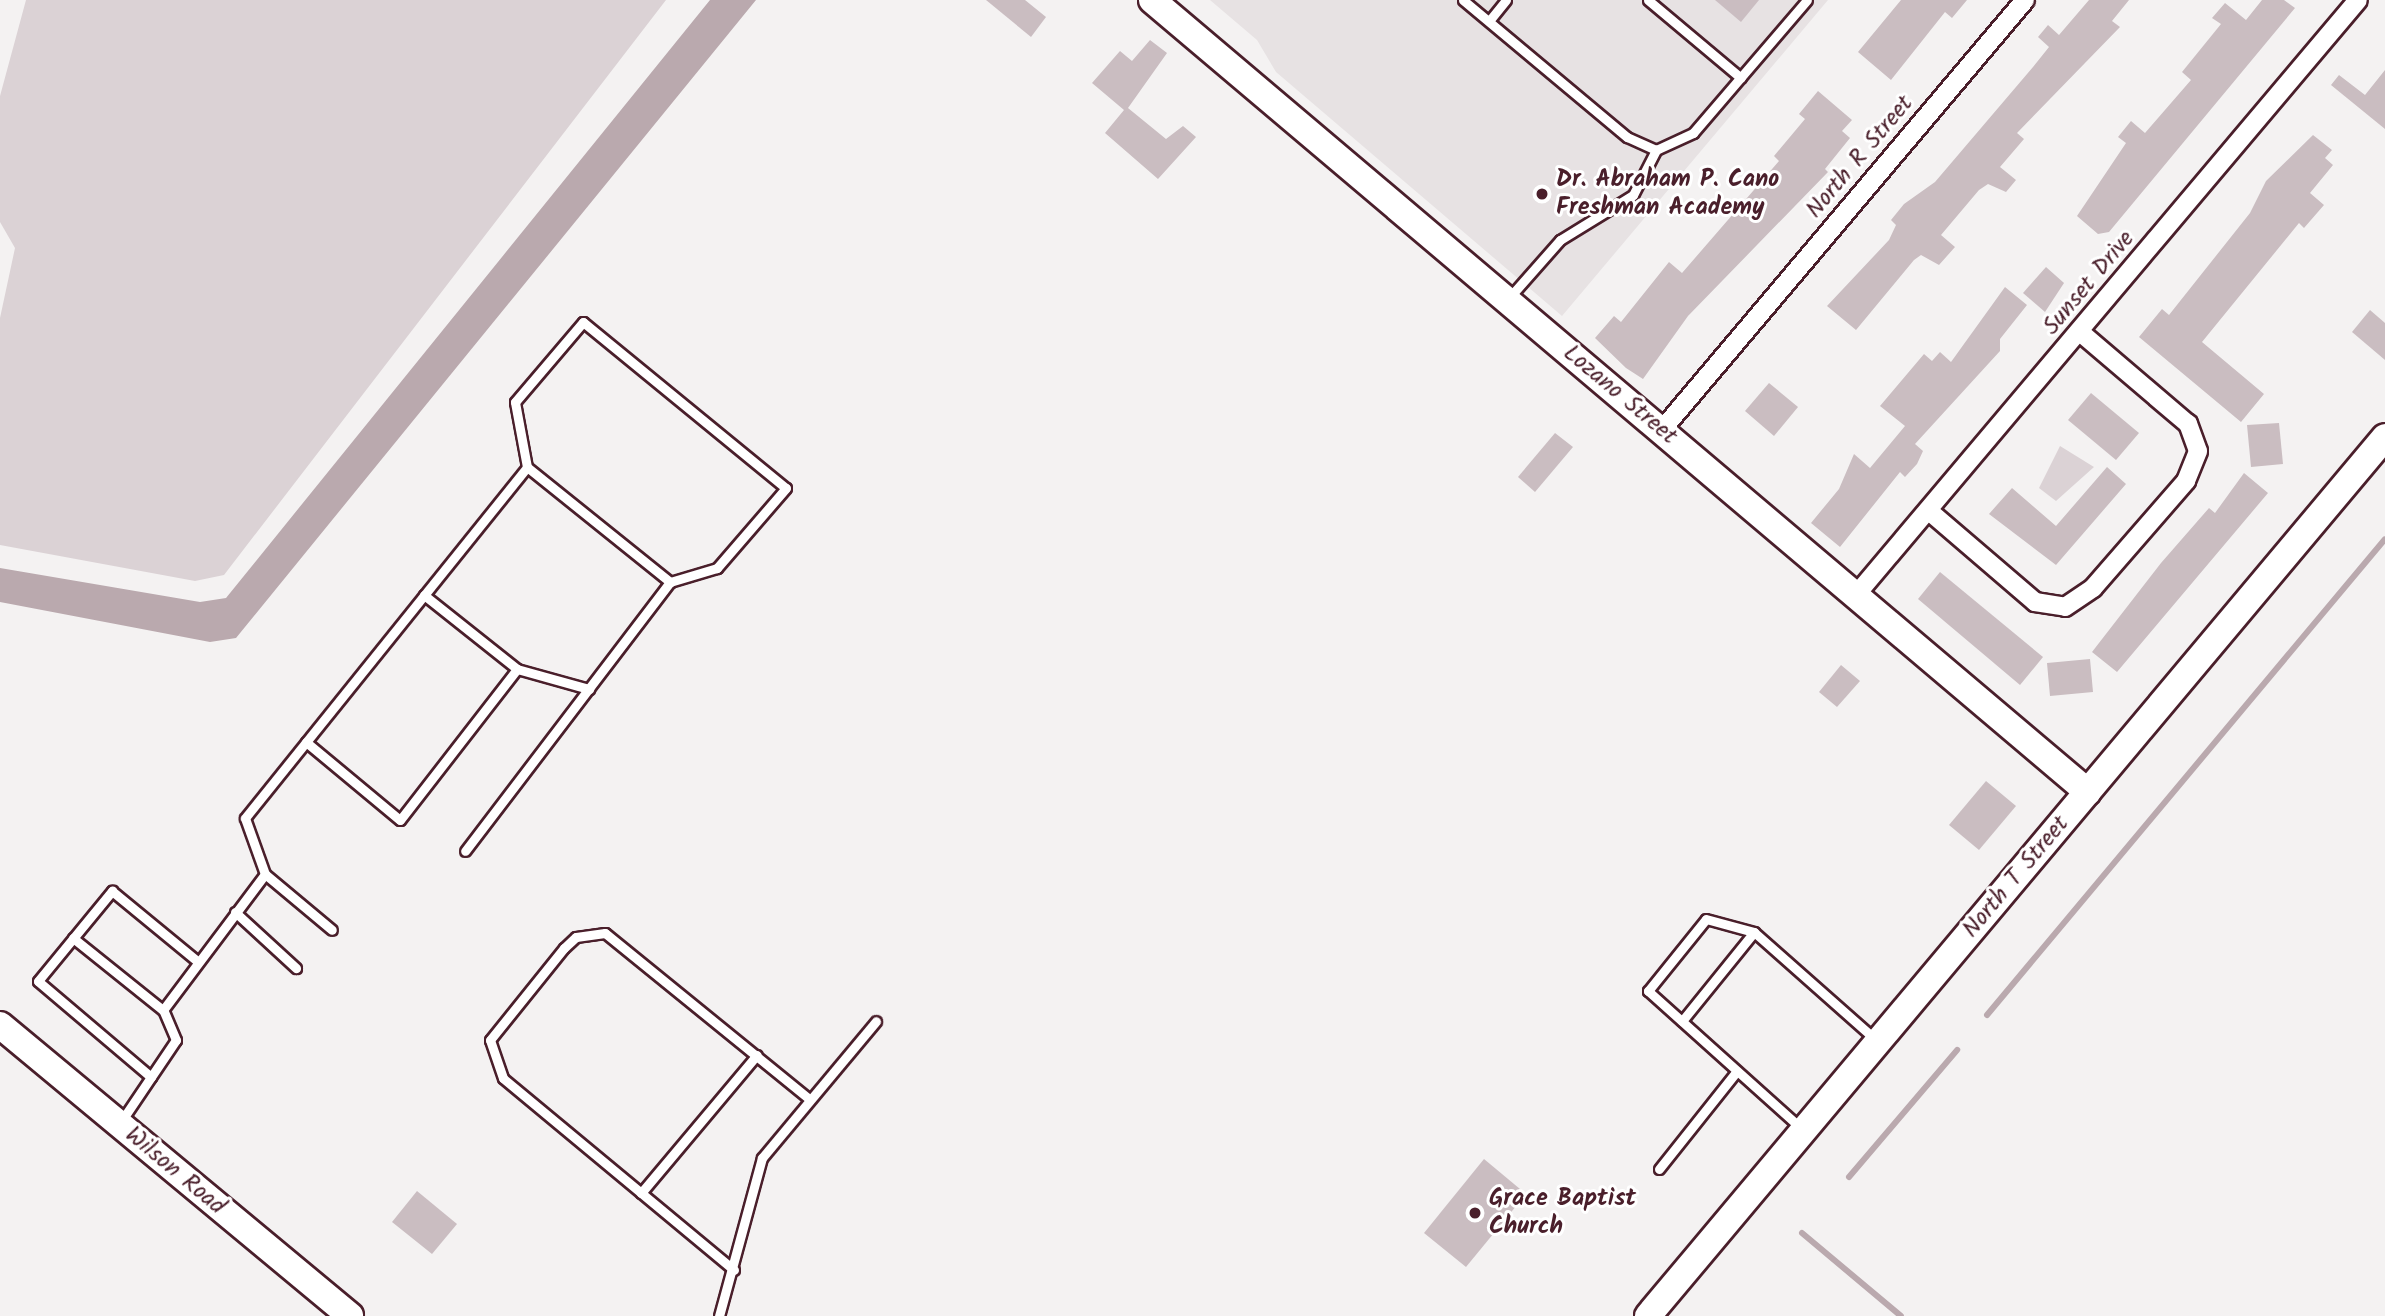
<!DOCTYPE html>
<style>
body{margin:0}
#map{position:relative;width:2385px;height:1316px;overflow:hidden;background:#f4f2f2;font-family:Kalam,sans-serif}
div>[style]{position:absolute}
.built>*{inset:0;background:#e7e2e3}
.green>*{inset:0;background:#dbd2d5}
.water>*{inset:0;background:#baa9ae}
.stream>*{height:6px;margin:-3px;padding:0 3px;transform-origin:3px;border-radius:3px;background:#baa9ae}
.building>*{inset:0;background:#cabdc1}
.roads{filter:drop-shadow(2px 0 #4a1f2b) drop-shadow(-2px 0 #4a1f2b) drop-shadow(0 2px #4a1f2b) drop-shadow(0 -2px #4a1f2b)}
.lane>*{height:9px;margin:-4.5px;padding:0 4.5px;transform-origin:4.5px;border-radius:4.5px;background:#fff}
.street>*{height:18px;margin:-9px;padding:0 9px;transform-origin:9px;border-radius:9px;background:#fff}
.secondary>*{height:26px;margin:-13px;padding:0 13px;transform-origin:13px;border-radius:13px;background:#fff}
.dots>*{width:19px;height:19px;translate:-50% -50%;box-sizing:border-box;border:4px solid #fff;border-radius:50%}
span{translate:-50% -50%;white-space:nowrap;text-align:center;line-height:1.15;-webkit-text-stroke:6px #fff;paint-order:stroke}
.street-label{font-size:24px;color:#4a1f2b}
.poi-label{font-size:24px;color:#4a1f2b;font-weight:700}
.left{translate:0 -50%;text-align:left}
</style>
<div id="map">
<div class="built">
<i style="clip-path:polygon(1210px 0,1828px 0,1562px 316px,1276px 72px,1257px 40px)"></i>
</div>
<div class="green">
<i style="clip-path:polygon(26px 0,666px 0,224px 575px,195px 581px,0 545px,0 318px,15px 248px,0 222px,0 96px)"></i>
<i style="clip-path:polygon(2060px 446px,2094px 467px,2056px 501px,2039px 488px)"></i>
</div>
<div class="water">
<i style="clip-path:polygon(710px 0,756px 0,236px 638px,210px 642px,0 602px,0 568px,200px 602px,226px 598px)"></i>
</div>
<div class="stream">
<i style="left:1987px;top:1015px;width:620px;rotate:-50.1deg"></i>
<i style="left:1849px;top:1177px;width:167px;rotate:-49.6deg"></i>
<i style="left:1802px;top:1233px;width:129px;rotate:40deg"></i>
</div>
<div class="building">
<i style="clip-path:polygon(986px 0,1025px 0,1046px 17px,1031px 37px)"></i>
<i style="clip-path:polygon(1715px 0,1759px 0,1741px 22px)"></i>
<i style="clip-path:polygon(1901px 0,1967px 0,1952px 18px,1945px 12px,1891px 80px,1858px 52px)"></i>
<i style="clip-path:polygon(2089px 0,2129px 0,2112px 21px,2120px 27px,2017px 133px,2024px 139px,2000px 167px,2016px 180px,2006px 192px,1988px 184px,1979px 190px,1941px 235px,1955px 247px,1939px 265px,1921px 255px,1914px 260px,1856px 330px,1827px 306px,1889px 240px,1896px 225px,1891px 220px,1904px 204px,1935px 182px,2033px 67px,2049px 47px,2038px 37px,2048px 25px,2059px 35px)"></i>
<i style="clip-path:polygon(2262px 0,2284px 0,2295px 8px,2109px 232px,2098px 234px,2077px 216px,2126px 143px,2118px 137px,2131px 121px,2145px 133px,2191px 80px,2182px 72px,2221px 24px,2212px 18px,2225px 3px,2246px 20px)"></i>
<i style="clip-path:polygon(1150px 40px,1167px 53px,1128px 108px,1166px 139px,1183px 126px,1196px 137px,1158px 179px,1105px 133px,1124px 110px,1092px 83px,1120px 51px,1132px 61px)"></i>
<i style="clip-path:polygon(2385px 70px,2385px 129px,2331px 85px,2339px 75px,2365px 95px)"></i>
<i style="clip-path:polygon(1818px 91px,1852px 120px,1842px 131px,1850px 138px,1825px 169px,1828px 172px,1688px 316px,1643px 379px,1626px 368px,1595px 338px,1614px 316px,1621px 322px,1669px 262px,1682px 273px,1779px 161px,1774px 156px,1805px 119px,1799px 114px)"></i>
<i style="clip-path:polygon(2313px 135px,2332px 150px,2325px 158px,2333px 165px,2310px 193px,2324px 205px,2304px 228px,2299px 223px,2202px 342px,2264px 394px,2241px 422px,2139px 337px,2162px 309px,2169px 315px,2250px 213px,2266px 181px)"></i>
<i style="clip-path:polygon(2046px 267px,2064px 283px,2045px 312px,2023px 293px)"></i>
<i style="clip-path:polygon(2005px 287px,2027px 305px,2000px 339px,2000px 351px,1915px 444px,1923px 451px,1917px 464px,1905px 477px,1900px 472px,1840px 547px,1811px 523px,1839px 489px,1854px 454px,1870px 468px,1905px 426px,1880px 406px,1924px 354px,1932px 361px,1940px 352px,1951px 362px)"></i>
<i style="clip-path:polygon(2370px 310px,2385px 323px,2385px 360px,2352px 332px)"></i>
<i style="clip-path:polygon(1769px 383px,1798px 407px,1774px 436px,1745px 411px)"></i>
<i style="clip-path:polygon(2091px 393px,2139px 433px,2116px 460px,2068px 420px)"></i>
<i style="clip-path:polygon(2279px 423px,2283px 464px,2251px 467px,2247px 425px)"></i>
<i style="clip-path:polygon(1555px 433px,1573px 447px,1535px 492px,1518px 477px)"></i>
<i style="clip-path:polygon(2107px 467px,2126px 484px,2056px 565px,1989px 514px,2012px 488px,2056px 526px)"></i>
<i style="clip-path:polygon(2244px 473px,2268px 493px,2117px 672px,2092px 652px,2161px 563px,2209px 508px,2215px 513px)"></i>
<i style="clip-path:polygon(1940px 572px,2043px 657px,2020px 685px,1918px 599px)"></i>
<i style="clip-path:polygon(2090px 659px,2093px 692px,2050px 696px,2047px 663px)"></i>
<i style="clip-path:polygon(1841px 665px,1860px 681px,1837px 707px,1819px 692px)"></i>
<i style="clip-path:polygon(1986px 781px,2016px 806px,1979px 850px,1949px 825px)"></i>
<i style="clip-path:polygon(1484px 1159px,1526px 1194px,1466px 1267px,1424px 1233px)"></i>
<i style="clip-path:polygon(417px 1191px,457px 1224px,432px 1254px,392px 1222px)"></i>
</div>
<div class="roads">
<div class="lane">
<i style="left:1463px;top:0;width:214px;rotate:39.9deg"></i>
<i style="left:1627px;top:137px;width:32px;rotate:24deg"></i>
<i style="left:1656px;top:150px;width:41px;rotate:-24.7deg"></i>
<i style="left:1693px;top:133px;width:175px;rotate:-49.4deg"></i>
<i style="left:1648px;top:0;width:121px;rotate:40deg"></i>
<i style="left:1489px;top:21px;width:27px;rotate:-51deg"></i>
<i style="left:1508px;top:299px;width:79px;rotate:-48.6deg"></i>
<i style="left:1560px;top:240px;width:86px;rotate:-31.7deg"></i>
<i style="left:1633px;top:195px;width:51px;rotate:-62.9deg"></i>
<i style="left:527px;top:467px;width:66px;rotate:-100.5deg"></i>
<i style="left:515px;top:402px;width:105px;rotate:-49.6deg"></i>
<i style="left:583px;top:322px;width:262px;rotate:39.3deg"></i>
<i style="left:786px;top:488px;width:106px;rotate:130.8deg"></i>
<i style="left:717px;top:568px;width:49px;rotate:163.4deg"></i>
<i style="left:424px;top:595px;width:119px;rotate:38.5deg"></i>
<i style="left:517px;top:669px;width:75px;rotate:15.5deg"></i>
<i style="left:306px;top:742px;width:122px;rotate:39.7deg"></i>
<i style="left:400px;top:820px;width:191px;rotate:-52.2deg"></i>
<i style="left:265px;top:874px;width:87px;rotate:39.9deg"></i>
<i style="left:235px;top:912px;width:83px;rotate:42.6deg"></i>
<i style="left:73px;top:938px;width:115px;rotate:38.7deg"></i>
<i style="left:1682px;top:1021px;width:114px;rotate:-51deg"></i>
<i style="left:151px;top:1077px;width:148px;rotate:-139.7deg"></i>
<i style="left:38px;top:981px;width:117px;rotate:-50.6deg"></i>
<i style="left:112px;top:891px;width:109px;rotate:39.4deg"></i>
<i style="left:120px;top:1123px;width:100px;rotate:-56deg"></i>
<i style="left:176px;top:1040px;width:33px;rotate:-113deg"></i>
<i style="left:163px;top:1010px;width:170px;rotate:-53.1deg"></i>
<i style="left:265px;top:874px;width:59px;rotate:-109.7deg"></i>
<i style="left:245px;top:818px;width:450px;rotate:-51.2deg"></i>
<i style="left:527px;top:467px;width:184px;rotate:38.8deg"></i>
<i style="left:670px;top:582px;width:338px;rotate:127.3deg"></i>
<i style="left:1802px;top:1129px;width:207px;rotate:-138.1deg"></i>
<i style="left:1648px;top:991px;width:92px;rotate:-51.1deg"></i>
<i style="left:1706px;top:919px;width:50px;rotate:15.2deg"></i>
<i style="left:1754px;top:932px;width:162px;rotate:41.5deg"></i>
<i style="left:1659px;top:1169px;width:125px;rotate:-51.5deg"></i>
<i style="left:641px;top:1193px;width:180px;rotate:-50deg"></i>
<i style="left:734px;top:1270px;width:300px;rotate:-140.3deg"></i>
<i style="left:503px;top:1078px;width:40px;rotate:-108.9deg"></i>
<i style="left:490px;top:1040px;width:118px;rotate:-51.2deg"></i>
<i style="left:564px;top:948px;width:16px;rotate:-43deg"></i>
<i style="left:576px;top:937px;width:29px;rotate:-8deg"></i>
<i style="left:605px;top:933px;width:263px;rotate:39.1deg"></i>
<i style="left:719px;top:1316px;width:164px;rotate:-74.8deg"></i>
<i style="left:762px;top:1158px;width:178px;rotate:-50.2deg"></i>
</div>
<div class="street">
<i style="left:1661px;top:431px;width:564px;rotate:-49.82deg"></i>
<i style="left:1929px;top:511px;width:140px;rotate:40.6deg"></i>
<i style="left:2035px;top:602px;width:30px;rotate:9deg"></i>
<i style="left:2065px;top:607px;width:34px;rotate:-34deg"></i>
<i style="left:2093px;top:588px;width:142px;rotate:-49deg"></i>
<i style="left:2186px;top:481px;width:32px;rotate:-68deg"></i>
<i style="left:2198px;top:451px;width:29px;rotate:-110deg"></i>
<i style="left:2188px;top:424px;width:142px;rotate:-139.6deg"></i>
<i style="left:1856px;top:595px;width:778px;rotate:-49.85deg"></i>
</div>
<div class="secondary">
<i style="left:1152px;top:0;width:1226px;rotate:40.24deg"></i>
<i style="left:0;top:1025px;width:455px;rotate:39.7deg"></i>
<i style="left:1648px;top:1316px;width:1147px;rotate:-50.02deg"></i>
</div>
</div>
<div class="dots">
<i style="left:1542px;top:194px;background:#4a1f2b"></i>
<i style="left:1475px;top:1213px;background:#4a1f2b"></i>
</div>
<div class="street-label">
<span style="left:1860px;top:157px;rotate:-50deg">North R Street</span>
<span style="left:2089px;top:283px;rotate:-50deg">Sunset Drive</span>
<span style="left:1620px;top:395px;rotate:40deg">Lozano Street</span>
<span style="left:2016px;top:877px;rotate:-50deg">North T Street</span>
<span style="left:175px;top:1171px;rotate:40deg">Wilson Road</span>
</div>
<div class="poi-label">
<span class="left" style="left:1556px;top:194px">Dr. Abraham P. Cano<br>Freshman Academy</span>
<span class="left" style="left:1489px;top:1213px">Grace Baptist<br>Church</span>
</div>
</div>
